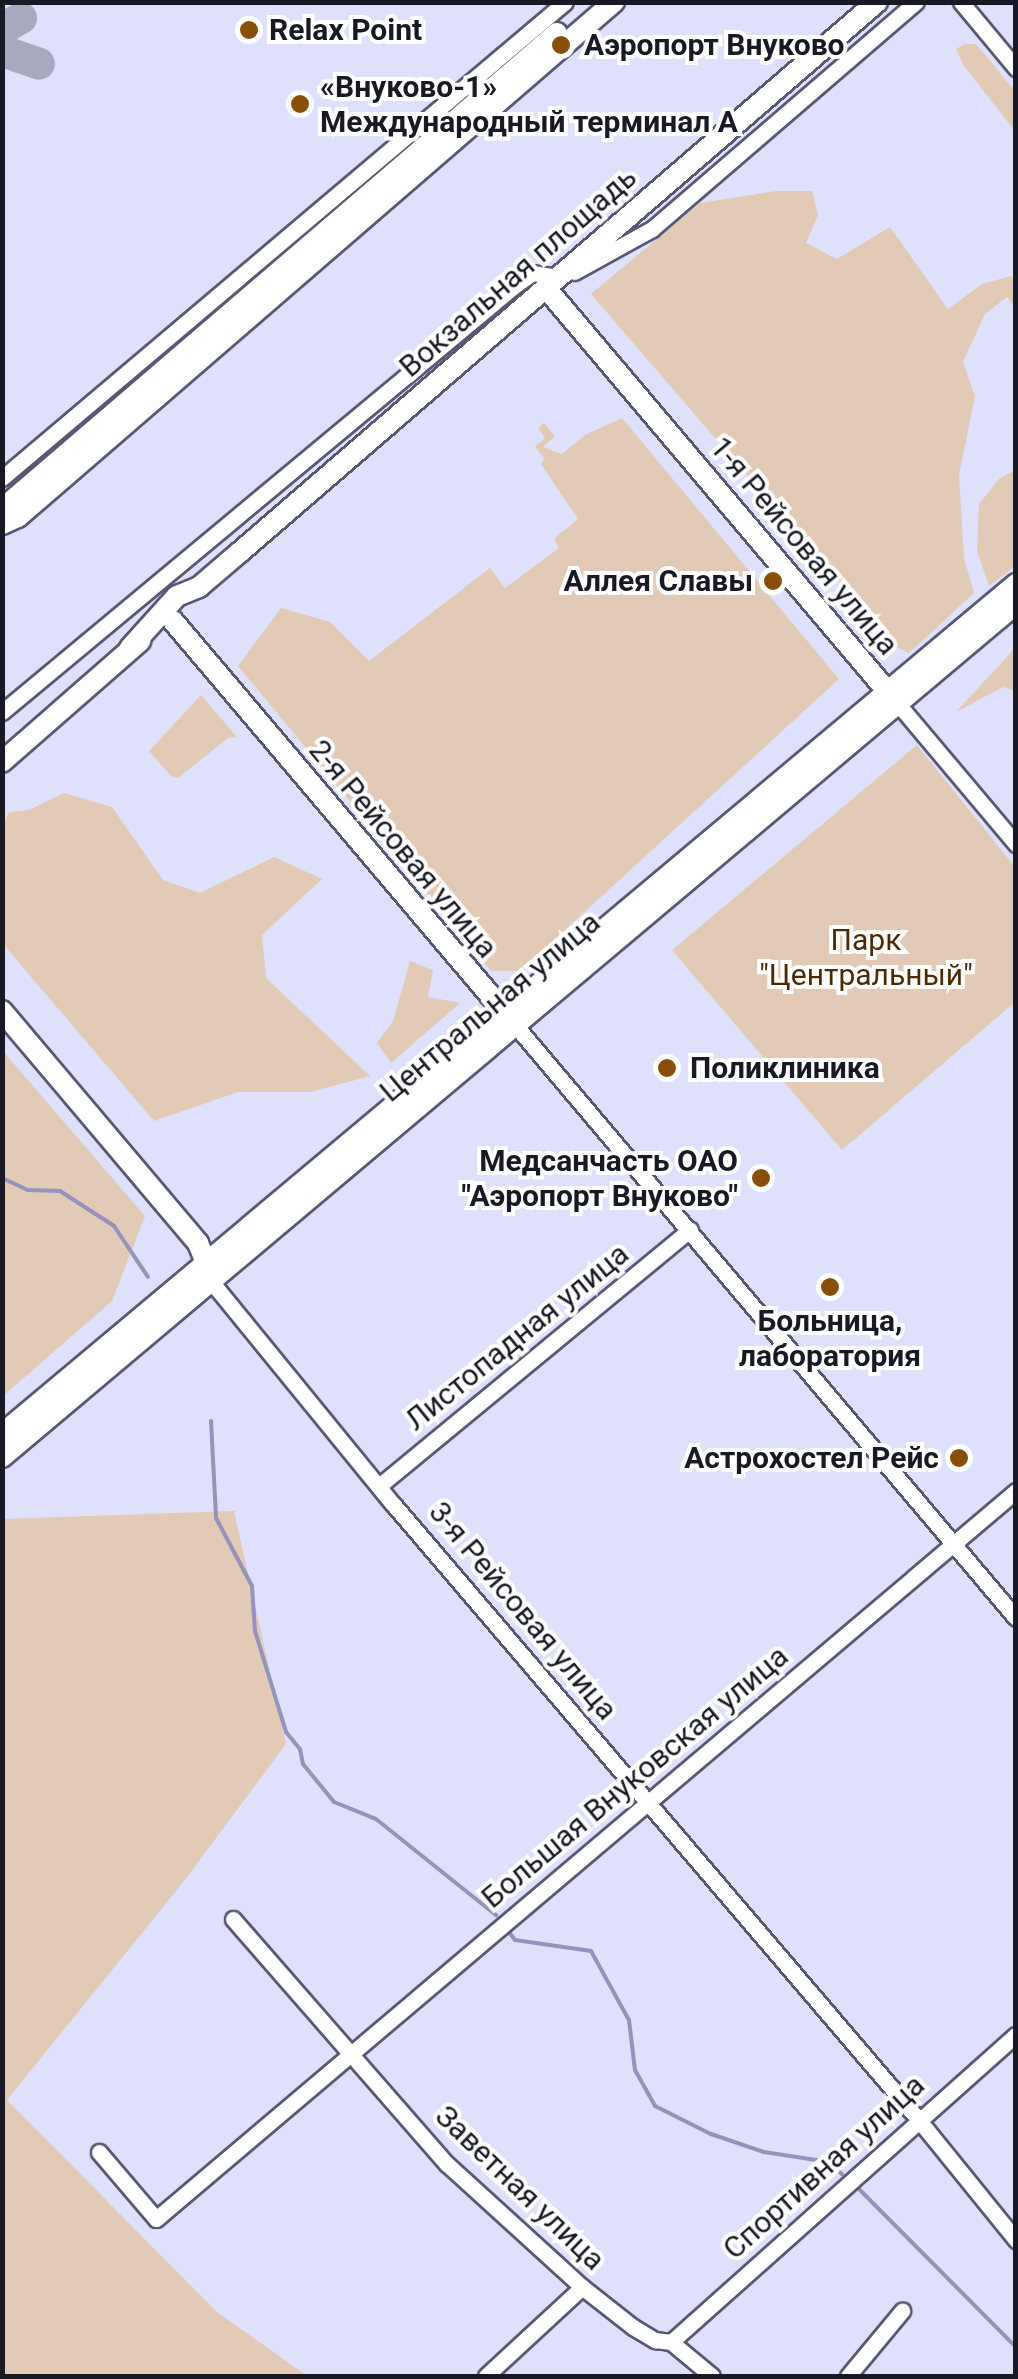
<!DOCTYPE html>
<meta charset="utf-8">
<style>
body{margin:0}
#map{position:relative;width:1018px;height:2379px;overflow:hidden;background:#dfe0fb;font-family:Roboto,sans-serif}
div>[style]{position:absolute}
.green>*{inset:0;background:#e2cab6}
.stream>*{height:4px;margin:-2px;padding:0 2px;transform-origin:2px;border-radius:2px;background:#9393bb}
.taxiway>*{height:32px;margin:-16px;padding:0 16px;transform-origin:16px;border-radius:16px;background:#a8a8bf}
.roads{filter:drop-shadow(2px 0 #585874) drop-shadow(-2px 0 #585874) drop-shadow(0 2px #585874) drop-shadow(0 -2px #585874)}
.minor>*{height:15px;margin:-7.5px;padding:0 7.5px;transform-origin:7.5px;border-radius:7.5px;background:#fff}
.major>*{height:20px;margin:-10px;padding:0 10px;transform-origin:10px;border-radius:10px;background:#fff}
.dots>*{width:28px;height:28px;translate:-50% -50%;box-sizing:border-box;border:5px solid #fff;border-radius:50%}
span{translate:-50% -50%;white-space:nowrap;text-align:center;line-height:1.15;-webkit-text-stroke:8px #fff;paint-order:stroke}
.poi-label{font-size:30px;color:#191925;font-weight:700}
.left{translate:0 -50%;text-align:left}
.right{translate:-100% -50%;text-align:right}
.street-label{font-size:30px;color:#191925}
.park-label{font-size:30px;color:#4c2903}
.frame{position:absolute;inset:0;border:5px solid #191925;pointer-events:none}
</style>
<div id="map">
<div class="green">
<i style="clip-path:polygon(965px 44px,976px 44px,1015px 91px,1015px 131px,964px 66px,956px 49px)"></i>
<i style="clip-path:polygon(777px 191px,812px 191px,818px 215px,806px 243px,837px 259px,890px 227px,948px 309px,982px 284px,1011px 276px,1015px 282px,1015px 307px,1007px 297px,985px 314px,963px 362px,975px 396px,959px 475px,964px 558px,974px 593px,909px 653px,894px 646px,591px 294px,700px 203px)"></i>
<i style="clip-path:polygon(622px 418px,839px 679px,520px 971px,491px 971px,238px 666px,281px 608px,330px 622px,369px 661px,490px 568px,505px 588px,559px 548px,554px 539px,578px 519px,541px 464px,544px 458px,535px 447px,545px 438px,538px 428px,544px 423px,555px 436px,543px 447px,562px 454px,585px 435px)"></i>
<i style="clip-path:polygon(1015px 470px,1015px 566px,989px 586px,977px 551px,979px 504px,1000px 478px)"></i>
<i style="clip-path:polygon(1015px 648px,1015px 691px,1003px 687px,956px 712px)"></i>
<i style="clip-path:polygon(201px 695px,237px 737px,228px 738px,178px 778px,171px 776px,149px 751px)"></i>
<i style="clip-path:polygon(917px 745px,1015px 867px,1015px 1002px,842px 1150px,672px 950px)"></i>
<i style="clip-path:polygon(64px 793px,112px 807px,163px 880px,200px 893px,274px 857px,322px 879px,262px 935px,266px 978px,370px 1076px,311px 1092px,238px 1092px,154px 1121px,3px 944px,3px 826px,9px 812px,29px 810px)"></i>
<i style="clip-path:polygon(410px 961px,433px 970px,428px 997px,460px 1003px,391px 1063px,377px 1043px,393px 1021px)"></i>
<i style="clip-path:polygon(2px 1050px,145px 1216px,112px 1301px,3px 1396px)"></i>
<i style="clip-path:polygon(234px 1511px,286px 1744px,184px 1881px,7px 2100px,217px 2312px,307px 2376px,3px 2376px,3px 1519px)"></i>
</div>
<div class="stream">
<i style="left:2px;top:1178px;width:29px;rotate:25deg"></i>
<i style="left:28px;top:1190px;width:32px;rotate:2deg"></i>
<i style="left:60px;top:1191px;width:64px;rotate:32.9deg"></i>
<i style="left:114px;top:1226px;width:61px;rotate:56.3deg"></i>
<i style="left:211px;top:1421px;width:97px;rotate:87deg"></i>
<i style="left:216px;top:1518px;width:77px;rotate:62.1deg"></i>
<i style="left:252px;top:1586px;width:45px;rotate:86.2deg"></i>
<i style="left:255px;top:1631px;width:106px;rotate:72.9deg"></i>
<i style="left:286px;top:1732px;width:22px;rotate:51deg"></i>
<i style="left:300px;top:1749px;width:15px;rotate:79deg"></i>
<i style="left:303px;top:1764px;width:49px;rotate:50.8deg"></i>
<i style="left:334px;top:1802px;width:45px;rotate:22deg"></i>
<i style="left:376px;top:1819px;width:154px;rotate:38.7deg"></i>
<i style="left:509px;top:1932px;width:10px;rotate:53deg"></i>
<i style="left:515px;top:1940px;width:77px;rotate:8.2deg"></i>
<i style="left:591px;top:1951px;width:79px;rotate:61.2deg"></i>
<i style="left:629px;top:2020px;width:50px;rotate:83.2deg"></i>
<i style="left:635px;top:2070px;width:41px;rotate:60.9deg"></i>
<i style="left:655px;top:2106px;width:63px;rotate:26.6deg"></i>
<i style="left:711px;top:2134px;width:56px;rotate:18.8deg"></i>
<i style="left:764px;top:2152px;width:66px;rotate:8.7deg"></i>
<i style="left:829px;top:2162px;width:18px;rotate:43deg"></i>
<i style="left:856px;top:2186px;width:227px;rotate:45.2deg"></i>
</div>
<div class="taxiway">
<i style="left:2px;top:29px;width:22px;rotate:-30deg"></i>
<i style="left:2px;top:51px;width:39px;rotate:19deg"></i>
</div>
<div class="roads">
<div class="minor">
<i style="left:961px;top:2px;width:86px;rotate:50.2deg"></i>
<i style="left:574px;top:272px;width:89px;rotate:-28.9deg"></i>
<i style="left:652px;top:229px;width:348px;rotate:-40.7deg"></i>
<i style="left:2px;top:478px;width:737px;rotate:-40.21deg"></i>
<i style="left:893px;top:698px;width:191px;rotate:49.9deg"></i>
<i style="left:2px;top:712px;width:665px;rotate:-39.75deg"></i>
<i style="left:513px;top:287px;width:24px;rotate:-36deg"></i>
<i style="left:532px;top:273px;width:24px;rotate:9deg"></i>
<i style="left:515px;top:1025px;width:776px;rotate:49.81deg"></i>
<i style="left:210px;top:1280px;width:289px;rotate:50.8deg"></i>
<i style="left:393px;top:1504px;width:809px;rotate:49.51deg"></i>
<i style="left:918px;top:2119px;width:156px;rotate:51deg"></i>
<i style="left:379px;top:1486px;width:403px;rotate:-39.5deg"></i>
<i style="left:233px;top:1919px;width:325px;rotate:48.9deg"></i>
<i style="left:447px;top:2164px;width:183px;rotate:42.3deg"></i>
<i style="left:582px;top:2287px;width:65px;rotate:38.1deg"></i>
<i style="left:633px;top:2327px;width:26px;rotate:31deg"></i>
<i style="left:655px;top:2340px;width:16px;rotate:7deg"></i>
<i style="left:671px;top:2342px;width:53px;rotate:39.7deg"></i>
<i style="left:99px;top:2152px;width:88px;rotate:49.6deg"></i>
<i style="left:156px;top:2219px;width:1127px;rotate:-40.25deg"></i>
<i style="left:671px;top:2342px;width:462px;rotate:-41.7deg"></i>
<i style="left:486px;top:2376px;width:131px;rotate:-42.8deg"></i>
<i style="left:848px;top:2376px;width:85px;rotate:-50.3deg"></i>
</div>
<div class="major">
<i style="left:546px;top:288px;width:528px;rotate:49.76deg"></i>
<i style="left:2px;top:509px;width:731px;rotate:-40.62deg"></i>
<i style="left:2px;top:524px;width:17px;rotate:-24deg"></i>
<i style="left:18px;top:517px;width:788px;rotate:-40.83deg"></i>
<i style="left:173px;top:621px;width:523px;rotate:49.73deg"></i>
<i style="left:130px;top:648px;width:70px;rotate:-47.9deg"></i>
<i style="left:177px;top:596px;width:24px;rotate:-22deg"></i>
<i style="left:199px;top:587px;width:54px;rotate:-40.5deg"></i>
<i style="left:240px;top:552px;width:842px;rotate:-40.81deg"></i>
<i style="left:2px;top:762px;width:184px;rotate:-41.2deg"></i>
<i style="left:2px;top:1011px;width:304px;rotate:49.8deg"></i>
<i style="left:198px;top:1243px;width:29px;rotate:68deg"></i>
<i style="left:2px;top:1434px;width:1323px;rotate:-39.97deg"></i>
<i style="left:2px;top:1457px;width:1325px;rotate:-40.07deg"></i>
</div>
</div>
<div class="dots">
<i style="left:249px;top:30px;background:#894f08"></i>
<i style="left:561px;top:45px;background:#894f08"></i>
<i style="left:300px;top:104px;background:#894f08"></i>
<i style="left:773px;top:581px;background:#894f08"></i>
<i style="left:667px;top:1068px;background:#894f08"></i>
<i style="left:761px;top:1178px;background:#894f08"></i>
<i style="left:830px;top:1287px;background:#894f08"></i>
<i style="left:959px;top:1458px;background:#894f08"></i>
</div>
<div class="poi-label">
<span class="left" style="left:269px;top:30px">Relax Point</span>
<span class="left" style="left:584px;top:45px">Аэропорт Внуково</span>
<span class="left" style="left:320px;top:104px">«Внуково-1»<br>Международный терминал А</span>
<span class="right" style="left:753px;top:581px">Аллея Славы</span>
<span class="left" style="left:690px;top:1068px">Поликлиника</span>
<span class="right" style="left:738px;top:1178px">Медсанчасть ОАО<br>"Аэропорт Внуково"</span>
<span style="left:830px;top:1338px">Больница,<br>лаборатория</span>
<span class="right" style="left:939px;top:1458px">Астрохостел Рейс</span>
</div>
<div class="street-label">
<span style="left:518px;top:272px;rotate:-41deg">Вокзальная площадь</span>
<span style="left:804px;top:546px;rotate:50deg">1-я Рейсовая улица</span>
<span style="left:403px;top:849px;rotate:50deg">2-я Рейсовая улица</span>
<span style="left:490px;top:1007px;rotate:-40deg">Центральная улица</span>
<span style="left:517px;top:1337px;rotate:-39deg">Листопадная улица</span>
<span style="left:523px;top:1611px;rotate:50deg">3-я Рейсовая улица</span>
<span style="left:635px;top:1777px;rotate:-40deg">Большая Внуковская улица</span>
<span style="left:824px;top:2167px;rotate:-42deg">Спортивная улица</span>
<span style="left:520px;top:2188px;rotate:44deg">Заветная улица</span>
</div>
<div class="park-label">
<span style="left:866px;top:957px">Парк<br>"Центральный"</span>
</div>
<div class="frame"></div>
</div>
